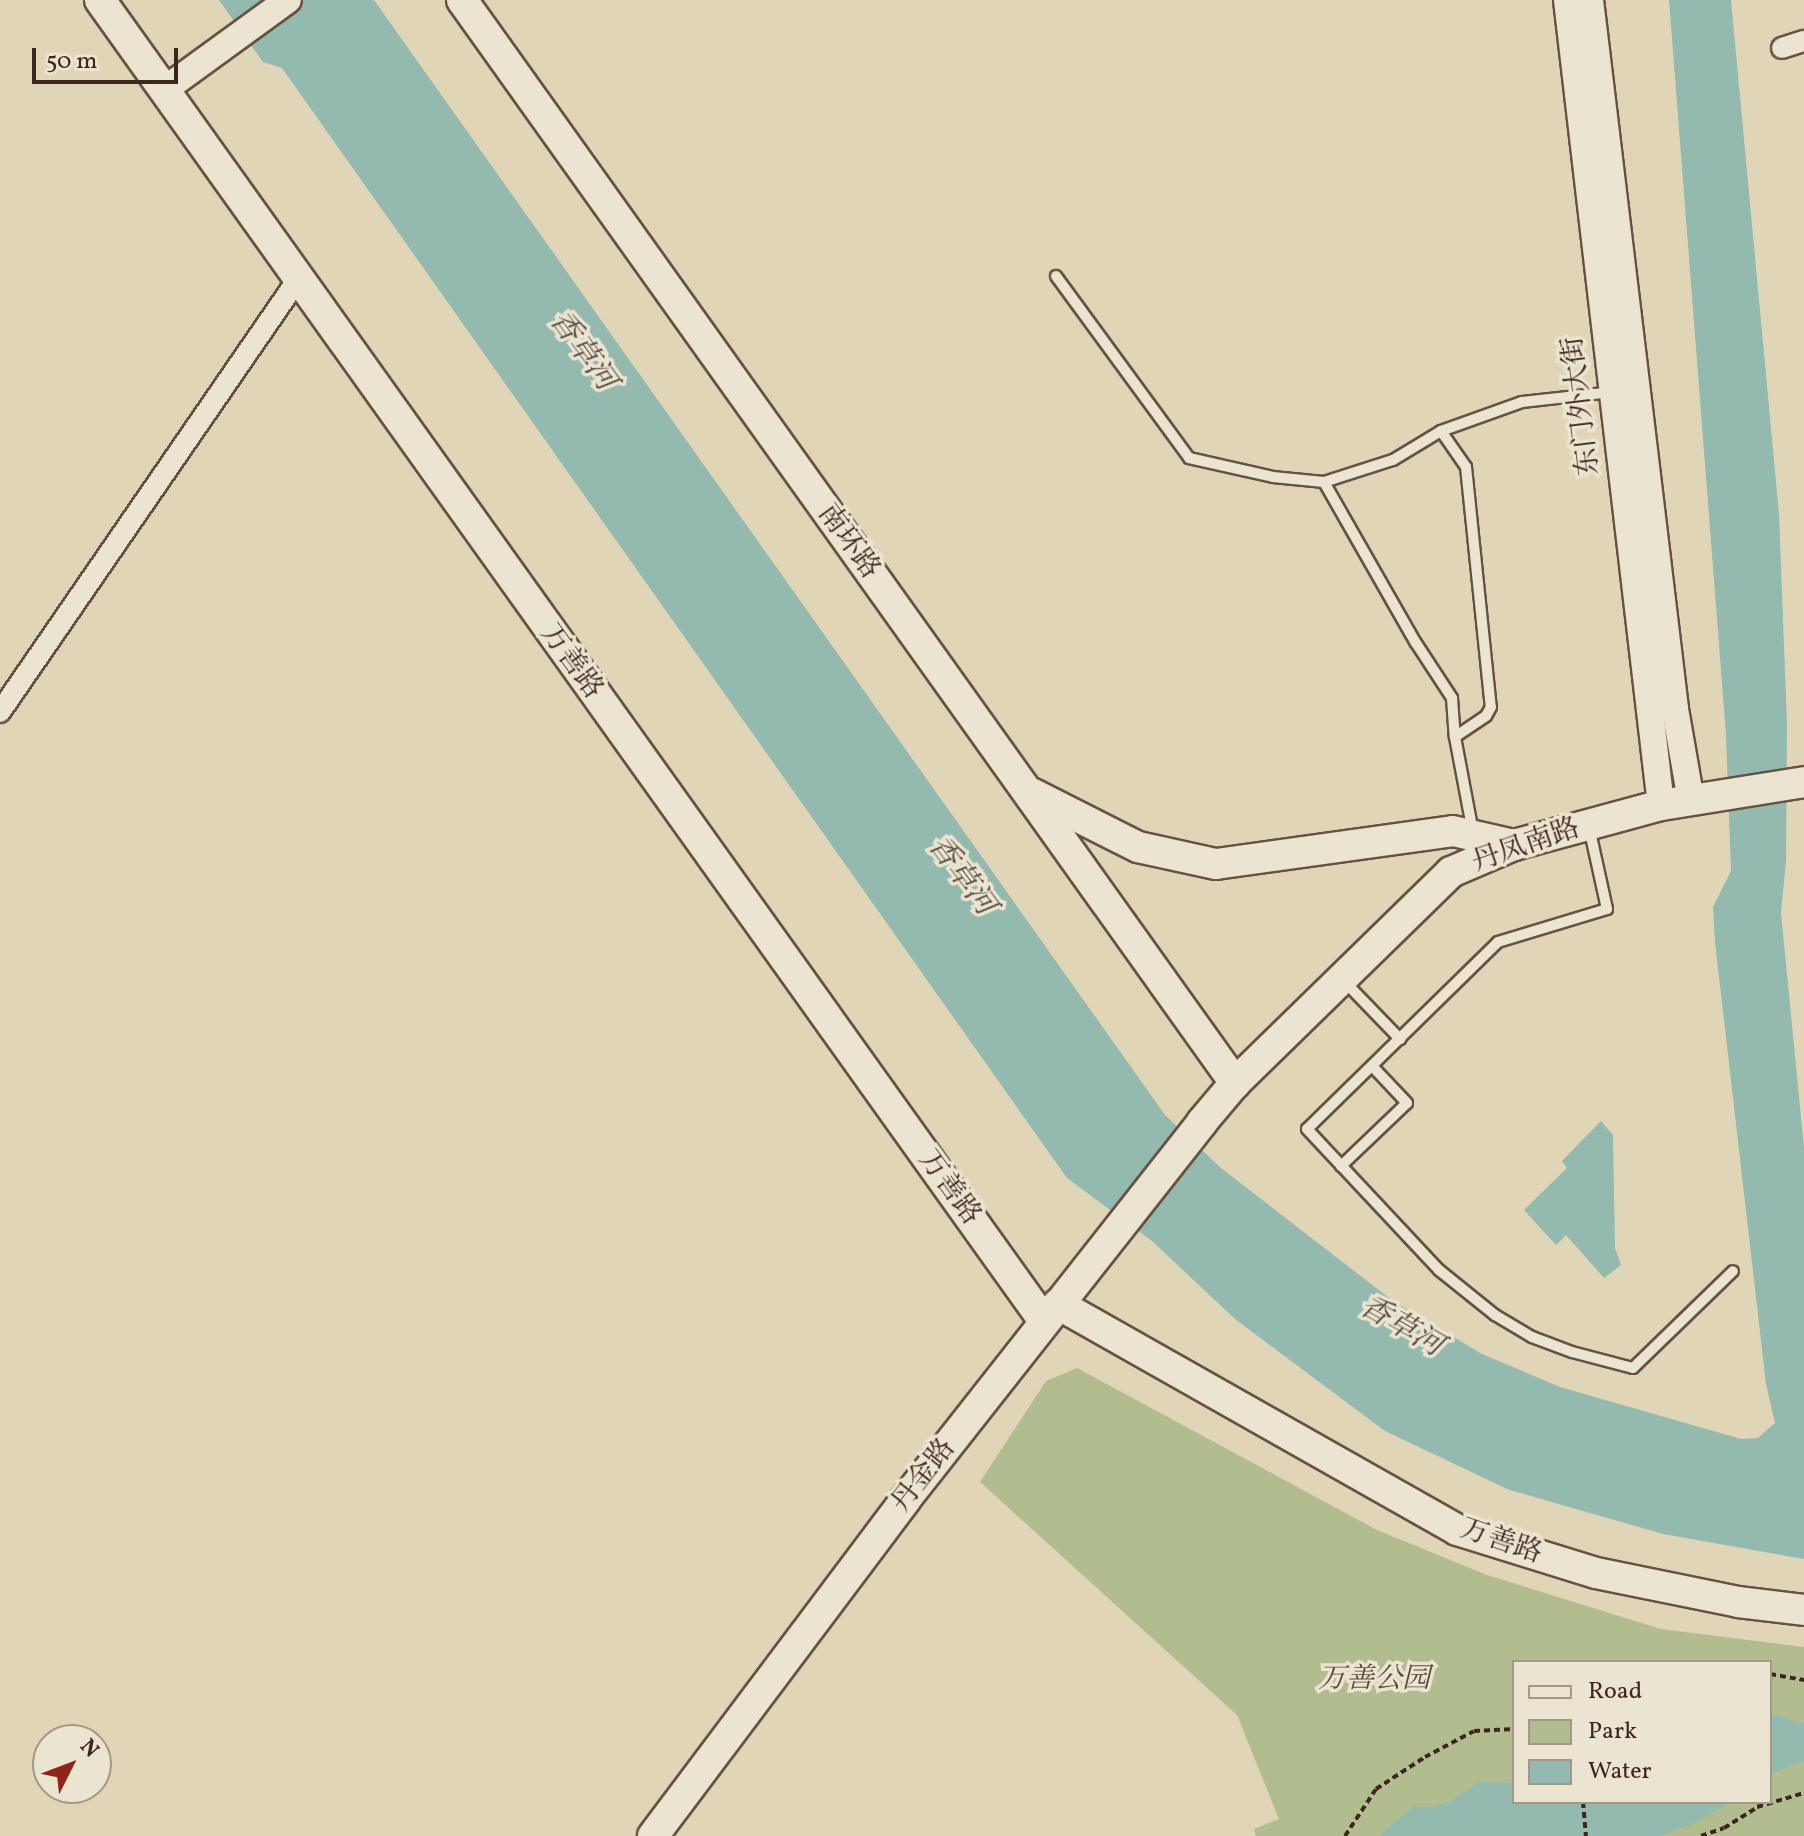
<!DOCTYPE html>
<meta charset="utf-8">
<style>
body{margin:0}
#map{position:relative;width:1804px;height:1836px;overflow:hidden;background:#e0d5b6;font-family:Vollkorn,"Noto Serif SC",serif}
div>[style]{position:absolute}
.green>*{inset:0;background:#b1bd8f}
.water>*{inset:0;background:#94b9ae}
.path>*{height:4px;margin-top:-2px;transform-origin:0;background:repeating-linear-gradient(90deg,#3d261d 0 6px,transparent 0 10px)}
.roads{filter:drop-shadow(2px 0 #665243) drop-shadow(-2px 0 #665243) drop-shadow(0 2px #665243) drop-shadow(0 -2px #665243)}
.service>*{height:10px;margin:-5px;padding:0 5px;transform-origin:5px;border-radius:5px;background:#ebe4d0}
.minor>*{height:20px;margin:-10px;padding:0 10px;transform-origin:10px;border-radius:10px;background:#ebe4d0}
.tertiary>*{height:26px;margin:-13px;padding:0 13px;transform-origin:13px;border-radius:13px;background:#ebe4d0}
.secondary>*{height:30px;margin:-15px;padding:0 15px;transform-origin:15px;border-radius:15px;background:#ebe4d0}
span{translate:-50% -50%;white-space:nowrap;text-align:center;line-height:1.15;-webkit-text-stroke:7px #ebe4d0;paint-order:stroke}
.street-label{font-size:28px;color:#3d261d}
.park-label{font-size:28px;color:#5a4c3a;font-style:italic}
.water-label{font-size:30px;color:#534b41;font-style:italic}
.legend{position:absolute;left:1512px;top:1660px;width:260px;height:144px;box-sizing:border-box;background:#ebe4d0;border:2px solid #a59888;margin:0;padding:10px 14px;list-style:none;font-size:24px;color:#3d261d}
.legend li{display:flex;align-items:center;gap:16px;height:40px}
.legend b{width:40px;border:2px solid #a59888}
.north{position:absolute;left:32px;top:1724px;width:80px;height:80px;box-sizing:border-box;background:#ebe4d0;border:2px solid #a59888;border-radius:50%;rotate:48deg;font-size:22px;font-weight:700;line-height:32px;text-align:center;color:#3d261d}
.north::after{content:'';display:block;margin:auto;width:28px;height:36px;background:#8f2418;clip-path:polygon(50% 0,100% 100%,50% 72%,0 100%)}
.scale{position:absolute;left:32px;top:48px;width:146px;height:36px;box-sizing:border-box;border:4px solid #3d261d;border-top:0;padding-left:10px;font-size:24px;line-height:28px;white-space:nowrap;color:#3d261d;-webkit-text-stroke:6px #ebe4d0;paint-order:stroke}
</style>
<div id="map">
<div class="green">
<i style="clip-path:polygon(evenodd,1077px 1368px,1377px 1530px,1487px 1575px,1661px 1629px,1804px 1647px,1804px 1836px,1256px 1836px,1254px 1829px,1279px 1819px,1237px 1715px,980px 1482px,1046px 1381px,1077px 1368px,1514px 1662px,1770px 1662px,1770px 1802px,1514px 1802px,1514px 1662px)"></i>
</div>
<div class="water">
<i style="clip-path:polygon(219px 0,374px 0,1165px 1115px,1221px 1168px,1393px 1301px,1482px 1354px,1560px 1387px,1741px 1439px,1758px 1438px,1775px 1423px,1766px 1384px,1715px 942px,1713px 907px,1731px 871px,1726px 735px,1669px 0,1731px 0,1779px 514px,1787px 724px,1786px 861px,1781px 913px,1804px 1148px,1804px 1559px,1663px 1534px,1507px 1489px,1385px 1431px,1235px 1319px,1152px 1241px,1067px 1178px,282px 68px,263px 62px)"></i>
<i style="clip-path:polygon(1601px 1121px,1613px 1135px,1615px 1248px,1621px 1265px,1604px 1278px,1566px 1235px,1556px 1245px,1524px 1210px,1567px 1168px,1562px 1161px)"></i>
<i style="clip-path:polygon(1770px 1713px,1804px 1724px,1804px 1761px,1770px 1774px)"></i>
<i style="clip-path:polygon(1479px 1782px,1514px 1783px,1514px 1802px,1731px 1802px,1693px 1824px,1659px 1836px,1379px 1836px,1412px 1807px,1430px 1807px,1451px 1801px)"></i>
</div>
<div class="path">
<i style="left:1770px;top:1674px;width:35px;rotate:10deg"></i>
<i style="left:1583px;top:1802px;width:34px;rotate:85deg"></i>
<i style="left:1345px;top:1836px;width:56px;rotate:-56.6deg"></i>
<i style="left:1376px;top:1789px;width:59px;rotate:-33.1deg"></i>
<i style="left:1425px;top:1757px;width:55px;rotate:-28deg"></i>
<i style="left:1474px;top:1731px;width:40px;rotate:-2.9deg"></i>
<i style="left:1701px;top:1836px;width:24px;rotate:-19deg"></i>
<i style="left:1724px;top:1828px;width:39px;rotate:-32deg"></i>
<i style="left:1757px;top:1807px;width:49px;rotate:-16.6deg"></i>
</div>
<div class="roads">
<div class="service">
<i style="left:1056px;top:276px;width:225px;rotate:53.8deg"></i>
<i style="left:1189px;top:458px;width:86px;rotate:12.7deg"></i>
<i style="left:1273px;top:477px;width:51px;rotate:5.6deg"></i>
<i style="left:1324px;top:482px;width:185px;rotate:60.3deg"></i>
<i style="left:1416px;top:643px;width:66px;rotate:56.8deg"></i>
<i style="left:1452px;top:698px;width:39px;rotate:86deg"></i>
<i style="left:1455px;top:737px;width:97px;rotate:79.3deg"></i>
<i style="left:1441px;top:431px;width:86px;rotate:-19.7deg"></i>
<i style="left:1522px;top:402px;width:92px;rotate:-6.3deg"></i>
<i style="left:1324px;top:482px;width:72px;rotate:-17.7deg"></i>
<i style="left:1393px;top:460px;width:56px;rotate:-31.1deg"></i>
<i style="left:1441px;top:431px;width:44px;rotate:55.2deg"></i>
<i style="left:1466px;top:467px;width:241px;rotate:84.1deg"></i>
<i style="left:1491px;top:707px;width:10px;rotate:119deg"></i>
<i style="left:1486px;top:716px;width:37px;rotate:146deg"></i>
<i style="left:1589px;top:827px;width:84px;rotate:77.6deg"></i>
<i style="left:1607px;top:909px;width:114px;rotate:163.2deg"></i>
<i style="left:1498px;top:942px;width:267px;rotate:135.6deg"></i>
<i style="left:1307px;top:1129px;width:193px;rotate:46.9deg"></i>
<i style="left:1439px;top:1270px;width:72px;rotate:38.8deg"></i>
<i style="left:1495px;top:1315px;width:43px;rotate:30.7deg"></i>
<i style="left:1532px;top:1337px;width:43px;rotate:20.6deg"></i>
<i style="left:1572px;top:1352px;width:63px;rotate:14.7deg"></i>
<i style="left:1633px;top:1368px;width:139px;rotate:-44.1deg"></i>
<i style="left:1344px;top:981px;width:81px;rotate:46deg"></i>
<i style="left:1341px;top:1166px;width:91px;rotate:-43.7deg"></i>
<i style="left:1407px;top:1103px;width:50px;rotate:-133.4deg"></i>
</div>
<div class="minor">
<i style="left:1782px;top:48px;width:23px;rotate:-18deg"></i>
<i style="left:0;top:712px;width:526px;rotate:-55.46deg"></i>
</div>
<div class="tertiary">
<i style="left:1567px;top:0;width:810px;rotate:83.34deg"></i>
<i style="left:1590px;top:0;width:714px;rotate:83.16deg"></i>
<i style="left:1675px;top:709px;width:93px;rotate:80.1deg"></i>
<i style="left:164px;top:90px;width:153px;rotate:-36deg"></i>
</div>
<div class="secondary">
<i style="left:100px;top:0;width:1624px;rotate:54.45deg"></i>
<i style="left:462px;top:0;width:1331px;rotate:54.48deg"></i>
<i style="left:1031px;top:793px;width:120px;rotate:26.8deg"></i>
<i style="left:1138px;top:847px;width:80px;rotate:12.3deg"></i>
<i style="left:1216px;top:864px;width:239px;rotate:-7.9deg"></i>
<i style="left:1453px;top:831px;width:63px;rotate:12.9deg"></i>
<i style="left:1058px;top:1304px;width:459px;rotate:29.5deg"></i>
<i style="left:1457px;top:1530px;width:145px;rotate:17.2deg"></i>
<i style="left:1596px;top:1573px;width:145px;rotate:11.5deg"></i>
<i style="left:1738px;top:1602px;width:66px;rotate:6.9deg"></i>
<i style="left:653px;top:1836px;width:420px;rotate:-53.1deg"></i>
<i style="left:905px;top:1500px;width:481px;rotate:-51.8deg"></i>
<i style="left:1202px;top:1122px;width:51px;rotate:-49.8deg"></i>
<i style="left:1235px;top:1083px;width:302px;rotate:-44.3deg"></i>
<i style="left:1451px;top:872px;width:69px;rotate:-23.2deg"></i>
<i style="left:1514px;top:845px;width:152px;rotate:-15.2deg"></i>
<i style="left:1661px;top:805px;width:145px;rotate:-9.1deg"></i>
</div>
</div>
<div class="street-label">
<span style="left:1582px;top:406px;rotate:-97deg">东门外大街</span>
<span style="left:848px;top:542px;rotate:54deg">南环路</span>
<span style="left:571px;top:662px;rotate:54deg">万善路</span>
<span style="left:1526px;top:846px;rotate:-19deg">丹凤南路</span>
<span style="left:949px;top:1188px;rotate:54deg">万善路</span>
<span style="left:924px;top:1476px;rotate:-52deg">丹金路</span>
<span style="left:1501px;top:1542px;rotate:19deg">万善路</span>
</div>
<div class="park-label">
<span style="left:1374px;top:1680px">万善公园</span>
</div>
<div class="water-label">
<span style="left:582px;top:351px;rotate:54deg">香草河</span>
<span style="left:961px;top:876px;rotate:53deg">香草河</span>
<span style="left:1401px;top:1327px;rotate:30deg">香草河</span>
</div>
<ul class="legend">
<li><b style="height:10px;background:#ebe4d0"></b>Road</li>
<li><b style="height:22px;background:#b1bd8f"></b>Park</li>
<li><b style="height:22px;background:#94b9ae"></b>Water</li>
</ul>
<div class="north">N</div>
<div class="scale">50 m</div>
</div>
